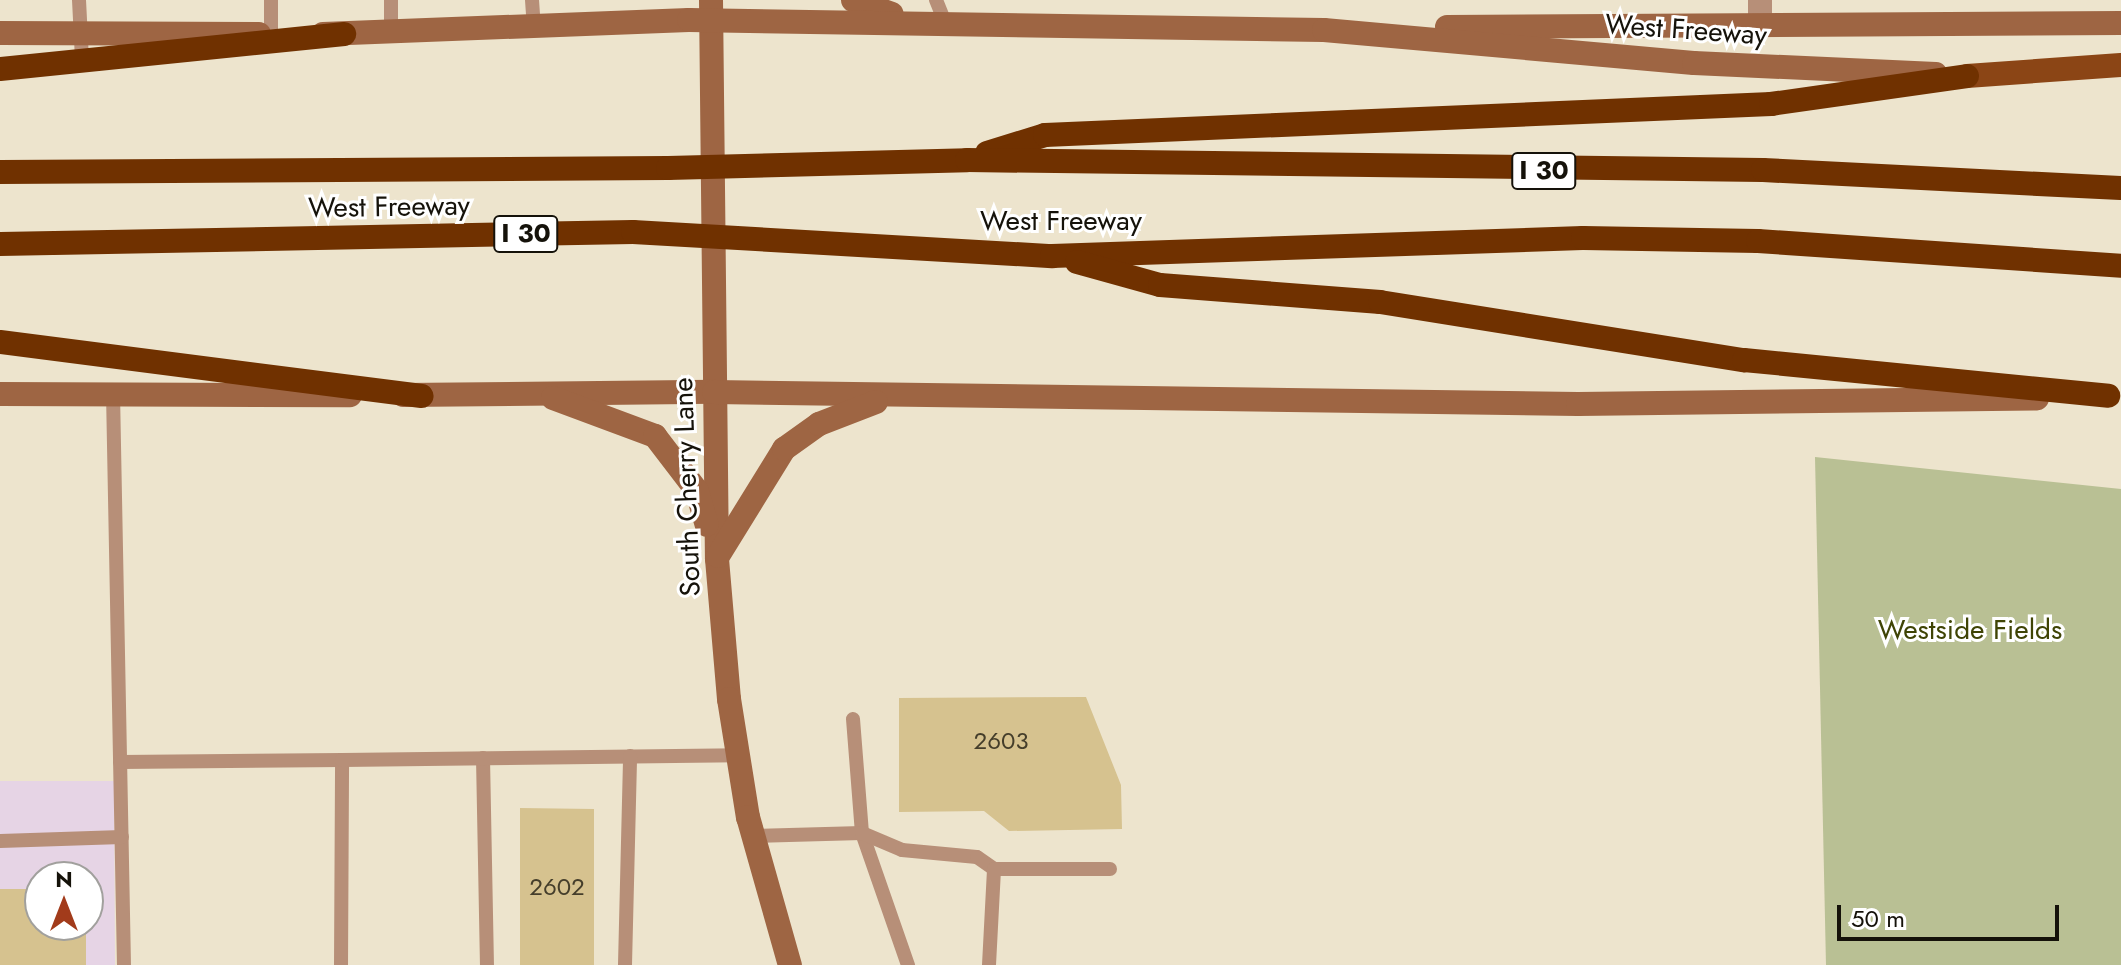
<!DOCTYPE html>
<style>
body{margin:0}
#map{position:relative;width:2121px;height:965px;overflow:hidden;background:#ede4cd;font-family:Jost,sans-serif}
div>[style]{position:absolute}
.commercial>*{inset:0;background:#e6d4e5}
.green>*{inset:0;background:#b9c094}
.building>*{inset:0;background:#d6c28f}
.lane>*{height:14px;margin:-7px;padding:0 7px;transform-origin:7px;border-radius:7px;background:#b78f78}
.street>*{height:24px;margin:-12px;padding:0 12px;transform-origin:12px;border-radius:12px;background:#b78f78}
.secondary>*{height:24px;margin:-12px;padding:0 12px;transform-origin:12px;border-radius:12px;background:#9e6543}
.primary>*{height:24px;margin:-12px;padding:0 12px;transform-origin:12px;border-radius:12px;background:#8b4515}
.highway>*{height:24px;margin:-12px;padding:0 12px;transform-origin:12px;border-radius:12px;background:#703100}
span{translate:-50% -50%;white-space:nowrap;text-align:center;line-height:1.15;-webkit-text-stroke:6px #fff;paint-order:stroke}
.number-label{font-size:24px;color:#453e2b}
.number-label span{-webkit-text-stroke-width:0}
.shield-label span{padding:2px 6px;background:#fff;border:2px solid;border-radius:6px;-webkit-text-stroke-width:0}
.shield-label{font-size:26px;color:#15120a;font-weight:700}
.street-label{font-size:28px;color:#15120a}
.park-label{font-size:28px;color:#3f4405}
.north{position:absolute;left:24px;top:861px;width:80px;height:80px;box-sizing:border-box;background:#fff;border:2px solid #a1a09d;border-radius:50%;rotate:0deg;font-size:22px;font-weight:700;line-height:32px;text-align:center;color:#15120a}
.north::after{content:'';display:block;margin:auto;width:28px;height:36px;background:#a23b1b;clip-path:polygon(50% 0,100% 100%,50% 72%,0 100%)}
.scale{position:absolute;left:1837px;top:905px;width:222px;height:36px;box-sizing:border-box;border:4px solid #15120a;border-top:0;padding-left:10px;font-size:24px;line-height:28px;white-space:nowrap;color:#15120a;-webkit-text-stroke:6px #fff;paint-order:stroke}
</style>
<div id="map">
<div class="commercial">
<i style="clip-path:polygon(evenodd,0 781px,114px 781px,115px 965px,0 965px,0 781px,40px 877px,88px 877px,88px 925px,40px 925px,40px 877px)"></i>
</div>
<div class="green">
<i style="clip-path:polygon(1815px 457px,2121px 489px,2121px 965px,1826px 965px)"></i>
</div>
<div class="building">
<i style="clip-path:polygon(1086px 697px,1121px 785px,1122px 829px,1009px 831px,984px 811px,899px 812px,899px 698px)"></i>
<i style="clip-path:polygon(520px 808px,594px 809px,594px 965px,520px 965px)"></i>
<i style="clip-path:polygon(0 889px,40px 889px,40px 925px,86px 925px,86px 965px,0 965px)"></i>
</div>
<div class="lane">
<i style="left:79px;top:0;width:60px;rotate:87.1deg"></i>
<i style="left:271px;top:0;width:41px;rotate:90deg"></i>
<i style="left:391px;top:0;width:32px;rotate:90deg"></i>
<i style="left:532px;top:0;width:26px;rotate:86deg"></i>
<i style="left:936px;top:0;width:24px;rotate:68deg"></i>
<i style="left:113px;top:393px;width:572px;rotate:88.9deg"></i>
<i style="left:853px;top:719px;width:114px;rotate:85.5deg"></i>
<i style="left:862px;top:833px;width:140px;rotate:70.8deg"></i>
<i style="left:483px;top:758px;width:207px;rotate:88.9deg"></i>
<i style="left:120px;top:762px;width:222px;rotate:-0.5deg"></i>
<i style="left:753px;top:836px;width:109px;rotate:-1.6deg"></i>
<i style="left:862px;top:833px;width:43px;rotate:23deg"></i>
<i style="left:902px;top:850px;width:75px;rotate:5.3deg"></i>
<i style="left:977px;top:857px;width:21px;rotate:35deg"></i>
<i style="left:994px;top:869px;width:116px"></i>
<i style="left:0;top:841px;width:122px;rotate:-1.9deg"></i>
<i style="left:341px;top:965px;width:205px;rotate:-89.7deg"></i>
<i style="left:342px;top:760px;width:396px;rotate:-0.7deg"></i>
<i style="left:625px;top:965px;width:209px;rotate:-88.6deg"></i>
<i style="left:989px;top:965px;width:96px;rotate:-87deg"></i>
</div>
<div class="street">
<i style="left:1760px;top:0;width:24px;rotate:90deg"></i>
</div>
<div class="secondary">
<i style="left:711px;top:0;width:559px;rotate:89.39deg"></i>
<i style="left:717px;top:559px;width:141px;rotate:85.1deg"></i>
<i style="left:729px;top:699px;width:120px;rotate:80.9deg"></i>
<i style="left:748px;top:817px;width:154px;rotate:74.2deg"></i>
<i style="left:853px;top:0;width:41px;rotate:19.7deg"></i>
<i style="left:1447px;top:27px;width:674px;rotate:-0.34deg"></i>
<i style="left:0;top:33px;width:259px;rotate:0.2deg"></i>
<i style="left:323px;top:34px;width:366px;rotate:-2.2deg"></i>
<i style="left:689px;top:20px;width:635px;rotate:0.9deg"></i>
<i style="left:1324px;top:30px;width:371px;rotate:5.1deg"></i>
<i style="left:1694px;top:63px;width:242px;rotate:2.6deg"></i>
<i style="left:0;top:394px;width:350px;rotate:0.2deg"></i>
<i style="left:403px;top:395px;width:311px;rotate:-0.6deg"></i>
<i style="left:714px;top:392px;width:864px;rotate:0.8deg"></i>
<i style="left:1578px;top:404px;width:459px;rotate:-0.7deg"></i>
<i style="left:553px;top:398px;width:109px;rotate:20.4deg"></i>
<i style="left:655px;top:436px;width:69px;rotate:52.6deg"></i>
<i style="left:697px;top:491px;width:35px;rotate:74deg"></i>
<i style="left:718px;top:556px;width:126px;rotate:-58.3deg"></i>
<i style="left:784px;top:449px;width:43px;rotate:-35.5deg"></i>
<i style="left:819px;top:424px;width:61px;rotate:-21.1deg"></i>
</div>
<div class="primary">
<i style="left:1967px;top:76px;width:154px;rotate:-4.1deg"></i>
</div>
<div class="highway">
<i style="left:0;top:69px;width:346px;rotate:-5.8deg"></i>
<i style="left:987px;top:153px;width:61px;rotate:-17.2deg"></i>
<i style="left:1045px;top:135px;width:727px;rotate:-2.45deg"></i>
<i style="left:1771px;top:104px;width:198px;rotate:-8.1deg"></i>
<i style="left:0;top:172px;width:668px;rotate:-0.34deg"></i>
<i style="left:668px;top:168px;width:299px;rotate:-1.5deg"></i>
<i style="left:967px;top:160px;width:796px;rotate:0.72deg"></i>
<i style="left:1763px;top:170px;width:358px;rotate:2.9deg"></i>
<i style="left:0;top:244px;width:633px;rotate:-1.09deg"></i>
<i style="left:633px;top:232px;width:420px;rotate:3.3deg"></i>
<i style="left:1052px;top:256px;width:531px;rotate:-1.94deg"></i>
<i style="left:1583px;top:238px;width:175px;rotate:1deg"></i>
<i style="left:1758px;top:241px;width:364px;rotate:3.9deg"></i>
<i style="left:1077px;top:262px;width:86px;rotate:15.5deg"></i>
<i style="left:1160px;top:285px;width:221px;rotate:4.4deg"></i>
<i style="left:1380px;top:302px;width:369px;rotate:9.1deg"></i>
<i style="left:1744px;top:360px;width:366px;rotate:5.6deg"></i>
<i style="left:0;top:342px;width:425px;rotate:7.3deg"></i>
</div>
<div class="number-label">
<span style="left:1001px;top:741px">2603</span>
<span style="left:557px;top:887px">2602</span>
</div>
<div class="shield-label">
<span style="left:1544px;top:171px">I 30</span>
<span style="left:526px;top:234px">I 30</span>
</div>
<div class="street-label">
<span style="left:1686px;top:30px;rotate:4deg">West Freeway</span>
<span style="left:389px;top:207px;rotate:-1deg">West Freeway</span>
<span style="left:1061px;top:221px">West Freeway</span>
<span style="left:687px;top:487px;rotate:-92deg">South Cherry Lane</span>
</div>
<div class="park-label">
<span style="left:1970px;top:630px">Westside Fields</span>
</div>
<div class="north">N</div>
<div class="scale">50 m</div>
</div>
